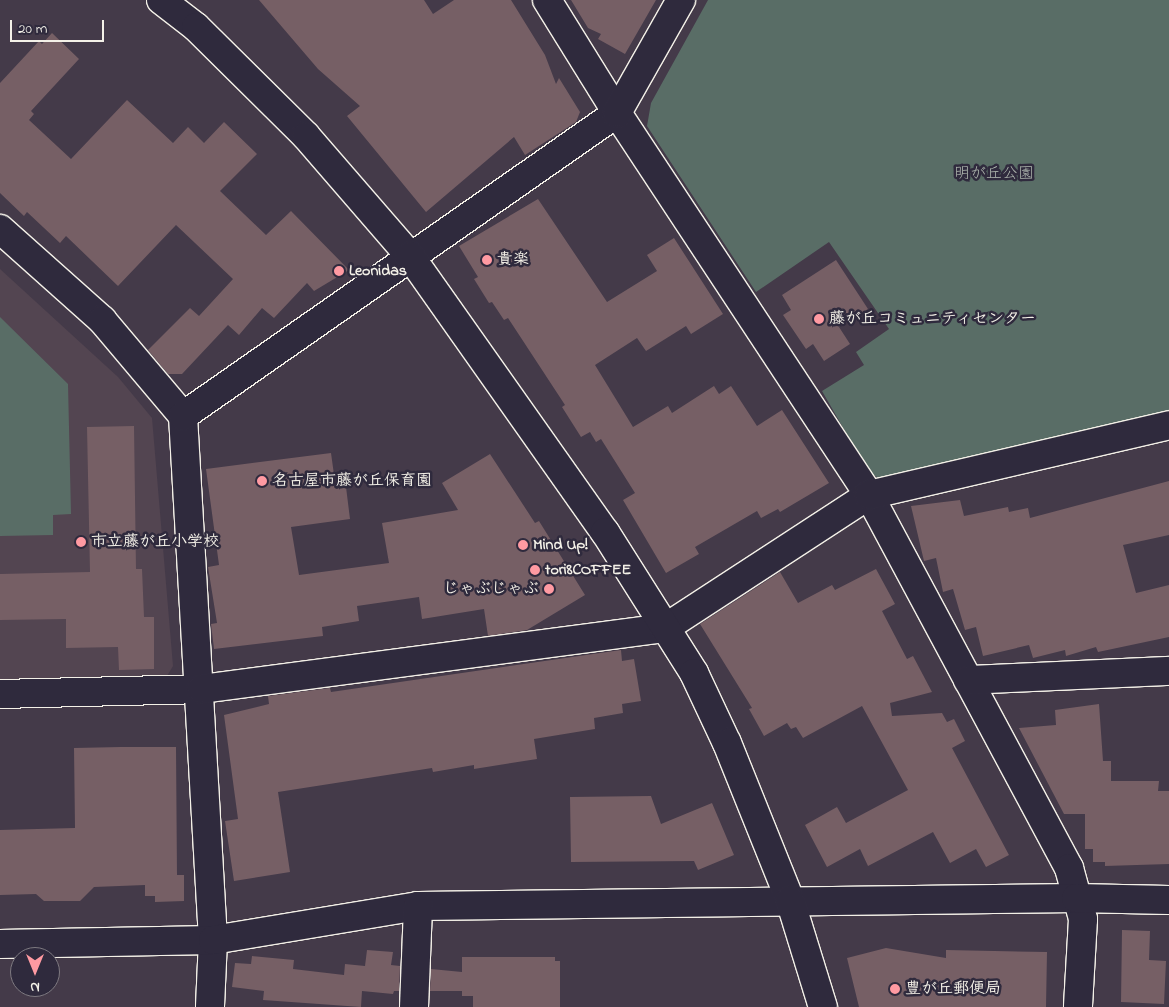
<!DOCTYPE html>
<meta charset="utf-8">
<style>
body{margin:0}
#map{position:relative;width:1169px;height:1007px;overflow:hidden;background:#443a49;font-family:"Indie Flower","Klee One",sans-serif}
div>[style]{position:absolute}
.built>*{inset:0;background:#534551}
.green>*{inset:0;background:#596d66}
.building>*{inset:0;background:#765f65}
.roads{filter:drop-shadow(1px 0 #f4f1e8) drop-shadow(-1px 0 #f4f1e8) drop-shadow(0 1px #f4f1e8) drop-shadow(0 -1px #f4f1e8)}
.street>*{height:28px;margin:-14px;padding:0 14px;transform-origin:14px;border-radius:14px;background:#2f2a3d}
.secondary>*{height:28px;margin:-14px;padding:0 14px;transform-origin:14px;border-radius:14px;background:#2f2a3d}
.dots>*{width:14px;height:14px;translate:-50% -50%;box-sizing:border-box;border:2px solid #2f2a3d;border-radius:50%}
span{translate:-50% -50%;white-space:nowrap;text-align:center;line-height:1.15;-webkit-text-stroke:5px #2f2a3d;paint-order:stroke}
.park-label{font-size:16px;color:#aeb6ae}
.poi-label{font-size:16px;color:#f4f1e8;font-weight:700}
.left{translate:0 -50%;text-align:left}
.right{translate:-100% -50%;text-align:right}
.north{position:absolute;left:10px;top:947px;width:50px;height:50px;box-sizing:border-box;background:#2f2a3d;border:1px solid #7e7a81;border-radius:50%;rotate:180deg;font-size:14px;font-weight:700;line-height:20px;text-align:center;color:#f4f1e8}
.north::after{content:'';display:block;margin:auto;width:18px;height:22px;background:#ff9aa2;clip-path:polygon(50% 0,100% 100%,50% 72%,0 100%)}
.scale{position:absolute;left:10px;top:20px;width:94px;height:22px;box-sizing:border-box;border:2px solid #f4f1e8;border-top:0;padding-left:6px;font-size:15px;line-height:18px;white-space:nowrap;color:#f4f1e8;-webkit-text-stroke:4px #2f2a3d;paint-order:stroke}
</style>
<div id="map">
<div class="built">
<i style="clip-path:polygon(0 269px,118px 377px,152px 418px,173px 666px,167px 676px,0 681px)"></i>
</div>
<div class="green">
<i style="clip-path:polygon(708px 0,1169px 0,1169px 411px,883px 480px,869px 473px,822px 391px,864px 365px,856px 352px,889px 329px,829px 242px,756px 292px,647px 126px,651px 103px)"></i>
<i style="clip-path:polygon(0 317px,68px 384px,71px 514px,53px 515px,53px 535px,0 536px)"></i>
</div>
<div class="building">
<i style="clip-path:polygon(259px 0,424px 0,433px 14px,454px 0,511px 0,545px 55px,556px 84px,559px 78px,580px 112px,576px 122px,525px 155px,514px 137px,426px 212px,347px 116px,360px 106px,318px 69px)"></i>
<i style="clip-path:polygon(571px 0,656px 0,625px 54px,598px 39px,601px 34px,588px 28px)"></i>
<i style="clip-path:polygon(52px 33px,79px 59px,31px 111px,34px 114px,29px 120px,71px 159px,127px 100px,173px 143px,188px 127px,204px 143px,224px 122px,257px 154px,220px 191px,266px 235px,291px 211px,349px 270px,314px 291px,307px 283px,274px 318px,262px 308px,239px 335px,228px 325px,182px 374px,168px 374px,148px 350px,190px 308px,199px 316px,233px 279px,176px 225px,118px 286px,66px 236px,60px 243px,27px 212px,24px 216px,0 193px,0 83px,39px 41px,42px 44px)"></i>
<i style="clip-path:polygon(538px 199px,607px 302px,657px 271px,647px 255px,674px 238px,723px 314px,691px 334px,686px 326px,646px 351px,637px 338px,595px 365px,633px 427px,668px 406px,672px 413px,714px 386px,719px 394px,731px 386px,757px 426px,782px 410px,829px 483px,780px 512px,778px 509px,761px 518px,757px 511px,695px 547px,699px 554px,666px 573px,623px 500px,635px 493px,601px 439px,596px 442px,590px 432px,581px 437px,562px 407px,565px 405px,508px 318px,504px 320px,492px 302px,489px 303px,474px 279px,478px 277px,459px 246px)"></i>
<i style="clip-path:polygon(836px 260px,868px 309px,839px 327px,850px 344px,824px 361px,813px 344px,806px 349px,783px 315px,791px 310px,782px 295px)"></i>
<i style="clip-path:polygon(134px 426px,136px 569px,142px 569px,144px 617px,154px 617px,154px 669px,119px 670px,118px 647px,66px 648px,66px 619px,0 620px,0 574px,90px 572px,87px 427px)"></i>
<i style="clip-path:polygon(331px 453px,336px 489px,346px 487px,350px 519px,291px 527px,299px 575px,389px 563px,382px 523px,458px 510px,442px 483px,490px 454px,535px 523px,539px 521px,585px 595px,527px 630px,488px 636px,484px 609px,422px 619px,419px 597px,357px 606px,359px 621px,322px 627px,323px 636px,214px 649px,211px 624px,217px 623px,208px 567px,219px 565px,206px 469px)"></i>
<i style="clip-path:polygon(1169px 481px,1169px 535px,1123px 545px,1136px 593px,1169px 585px,1169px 637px,1098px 652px,1096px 647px,1066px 656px,1065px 650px,1033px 658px,1029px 645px,983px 656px,976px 627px,965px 630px,953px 589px,943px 592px,936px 558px,924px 561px,911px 506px,960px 500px,964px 516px,1008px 507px,1009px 512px,1028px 508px,1030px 518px)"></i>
<i style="clip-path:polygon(876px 569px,895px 604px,882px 611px,907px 659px,913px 656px,932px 692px,890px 703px,892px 716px,942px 713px,947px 722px,954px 719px,965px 741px,952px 748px,1009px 855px,986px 867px,976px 849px,950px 863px,933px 832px,868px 866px,860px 849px,827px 867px,805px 825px,837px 807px,846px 823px,908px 790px,862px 706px,803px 738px,796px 727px,791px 729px,787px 723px,764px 736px,749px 709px,752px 708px,700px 624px,780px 572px,798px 603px,832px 585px,835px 590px)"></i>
<i style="clip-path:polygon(621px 650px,622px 661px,634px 659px,641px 701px,622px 704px,623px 713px,594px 718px,595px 729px,534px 739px,537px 759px,474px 769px,474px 765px,433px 772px,432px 768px,278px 792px,290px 872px,234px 881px,225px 821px,238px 819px,224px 715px,269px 704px,268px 696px,330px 688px,331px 692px)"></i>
<i style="clip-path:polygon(1099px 704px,1103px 761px,1111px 761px,1111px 781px,1159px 781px,1158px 791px,1169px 791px,1169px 864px,1105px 866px,1105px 862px,1093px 862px,1093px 849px,1085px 849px,1085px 814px,1064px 814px,1019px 728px,1056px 725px,1055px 710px)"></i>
<i style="clip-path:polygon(121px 747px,176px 747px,177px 875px,184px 875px,184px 901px,155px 902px,155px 896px,145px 896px,145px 885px,94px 887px,80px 901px,44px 901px,36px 894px,0 895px,0 830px,75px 828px,74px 748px)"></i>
<i style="clip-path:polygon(651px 796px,661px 824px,712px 803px,734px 855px,698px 870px,694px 861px,571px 862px,570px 797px)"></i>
<i style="clip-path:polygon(1122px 930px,1150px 931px,1149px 960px,1166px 961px,1164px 1004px,1121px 1002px)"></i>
<i style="clip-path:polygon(886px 948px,946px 958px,946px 950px,1047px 952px,1046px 1007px,859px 1007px,847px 958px)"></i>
<i style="clip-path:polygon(367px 950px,393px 952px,391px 965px,400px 966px,399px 991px,394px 991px,393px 994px,362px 991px,361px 1007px,263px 1000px,264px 991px,232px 987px,235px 963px,251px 964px,252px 956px,294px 960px,293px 969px,344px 975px,345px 964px,365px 966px)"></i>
<i style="clip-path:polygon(462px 957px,555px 957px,555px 961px,560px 961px,560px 1007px,473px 1007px,473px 996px,462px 996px,462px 991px,430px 991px,431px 969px,462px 972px)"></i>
</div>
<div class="roads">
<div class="street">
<i style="left:547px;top:0;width:133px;rotate:58.2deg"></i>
<i style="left:617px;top:113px;width:458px;rotate:56.6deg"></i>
<i style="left:869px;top:495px;width:423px;rotate:61.8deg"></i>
<i style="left:1069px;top:868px;width:53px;rotate:74.6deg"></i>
<i style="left:1083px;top:919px;width:88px;rotate:93.3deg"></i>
<i style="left:0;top:229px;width:137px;rotate:41.7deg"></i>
<i style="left:102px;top:320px;width:126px;rotate:49.8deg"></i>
<i style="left:183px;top:416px;width:525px;rotate:86.72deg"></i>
<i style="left:213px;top:940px;width:67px;rotate:92.6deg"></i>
<i style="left:183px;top:416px;width:529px;rotate:-34.92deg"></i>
<i style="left:617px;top:113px;width:130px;rotate:-60.5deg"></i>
<i style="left:968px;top:680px;width:201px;rotate:-2.6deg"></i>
<i style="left:0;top:694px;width:201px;rotate:-1.4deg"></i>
<i style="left:201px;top:689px;width:468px;rotate:-7.5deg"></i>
<i style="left:665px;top:628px;width:244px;rotate:-33.1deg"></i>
<i style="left:869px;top:495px;width:308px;rotate:-13.1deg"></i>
<i style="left:0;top:944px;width:213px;rotate:-1.1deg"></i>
<i style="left:213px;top:940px;width:208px;rotate:-9.4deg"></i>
<i style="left:418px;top:906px;width:658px;rotate:-0.7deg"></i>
<i style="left:1076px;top:898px;width:93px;rotate:1.2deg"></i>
<i style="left:414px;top:1007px;width:101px;rotate:-87.7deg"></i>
</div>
<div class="secondary">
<i style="left:161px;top:0;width:44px;rotate:37.6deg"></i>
<i style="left:196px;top:27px;width:155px;rotate:44.7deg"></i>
<i style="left:306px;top:136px;width:159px;rotate:49.1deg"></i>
<i style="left:410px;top:256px;width:338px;rotate:54.8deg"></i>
<i style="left:605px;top:532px;width:167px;rotate:57.7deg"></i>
<i style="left:694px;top:673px;width:77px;rotate:64.8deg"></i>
<i style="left:727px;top:743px;width:169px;rotate:68.1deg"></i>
<i style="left:790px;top:900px;width:112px;rotate:72.9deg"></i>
</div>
</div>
<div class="dots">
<i style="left:487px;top:260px;background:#ff9aa2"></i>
<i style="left:339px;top:271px;background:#ff9aa2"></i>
<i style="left:819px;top:319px;background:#ff9aa2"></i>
<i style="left:262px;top:481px;background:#ff9aa2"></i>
<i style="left:81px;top:542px;background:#ff9aa2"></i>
<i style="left:523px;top:545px;background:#ff9aa2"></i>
<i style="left:535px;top:570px;background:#ff9aa2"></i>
<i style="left:549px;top:589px;background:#ff9aa2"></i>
<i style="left:895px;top:989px;background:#ff9aa2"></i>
</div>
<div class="park-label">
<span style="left:994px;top:174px">明が丘公園</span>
</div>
<div class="poi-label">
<span class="left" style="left:497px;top:260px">貴楽</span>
<span class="left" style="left:349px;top:271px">Leonidas</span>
<span class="left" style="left:829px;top:319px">藤が丘コミュニティセンター</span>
<span class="left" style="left:272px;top:481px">名古屋市藤が丘保育園</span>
<span class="left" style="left:91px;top:542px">市立藤が丘小学校</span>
<span class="left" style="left:533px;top:545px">Mind Up!</span>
<span class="left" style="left:545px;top:570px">tori8COFFEE</span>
<span class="right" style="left:539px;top:589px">じゃぶじゃぶ</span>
<span class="left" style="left:905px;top:989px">豊が丘郵便局</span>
</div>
<div class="north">N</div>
<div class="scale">20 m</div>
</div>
